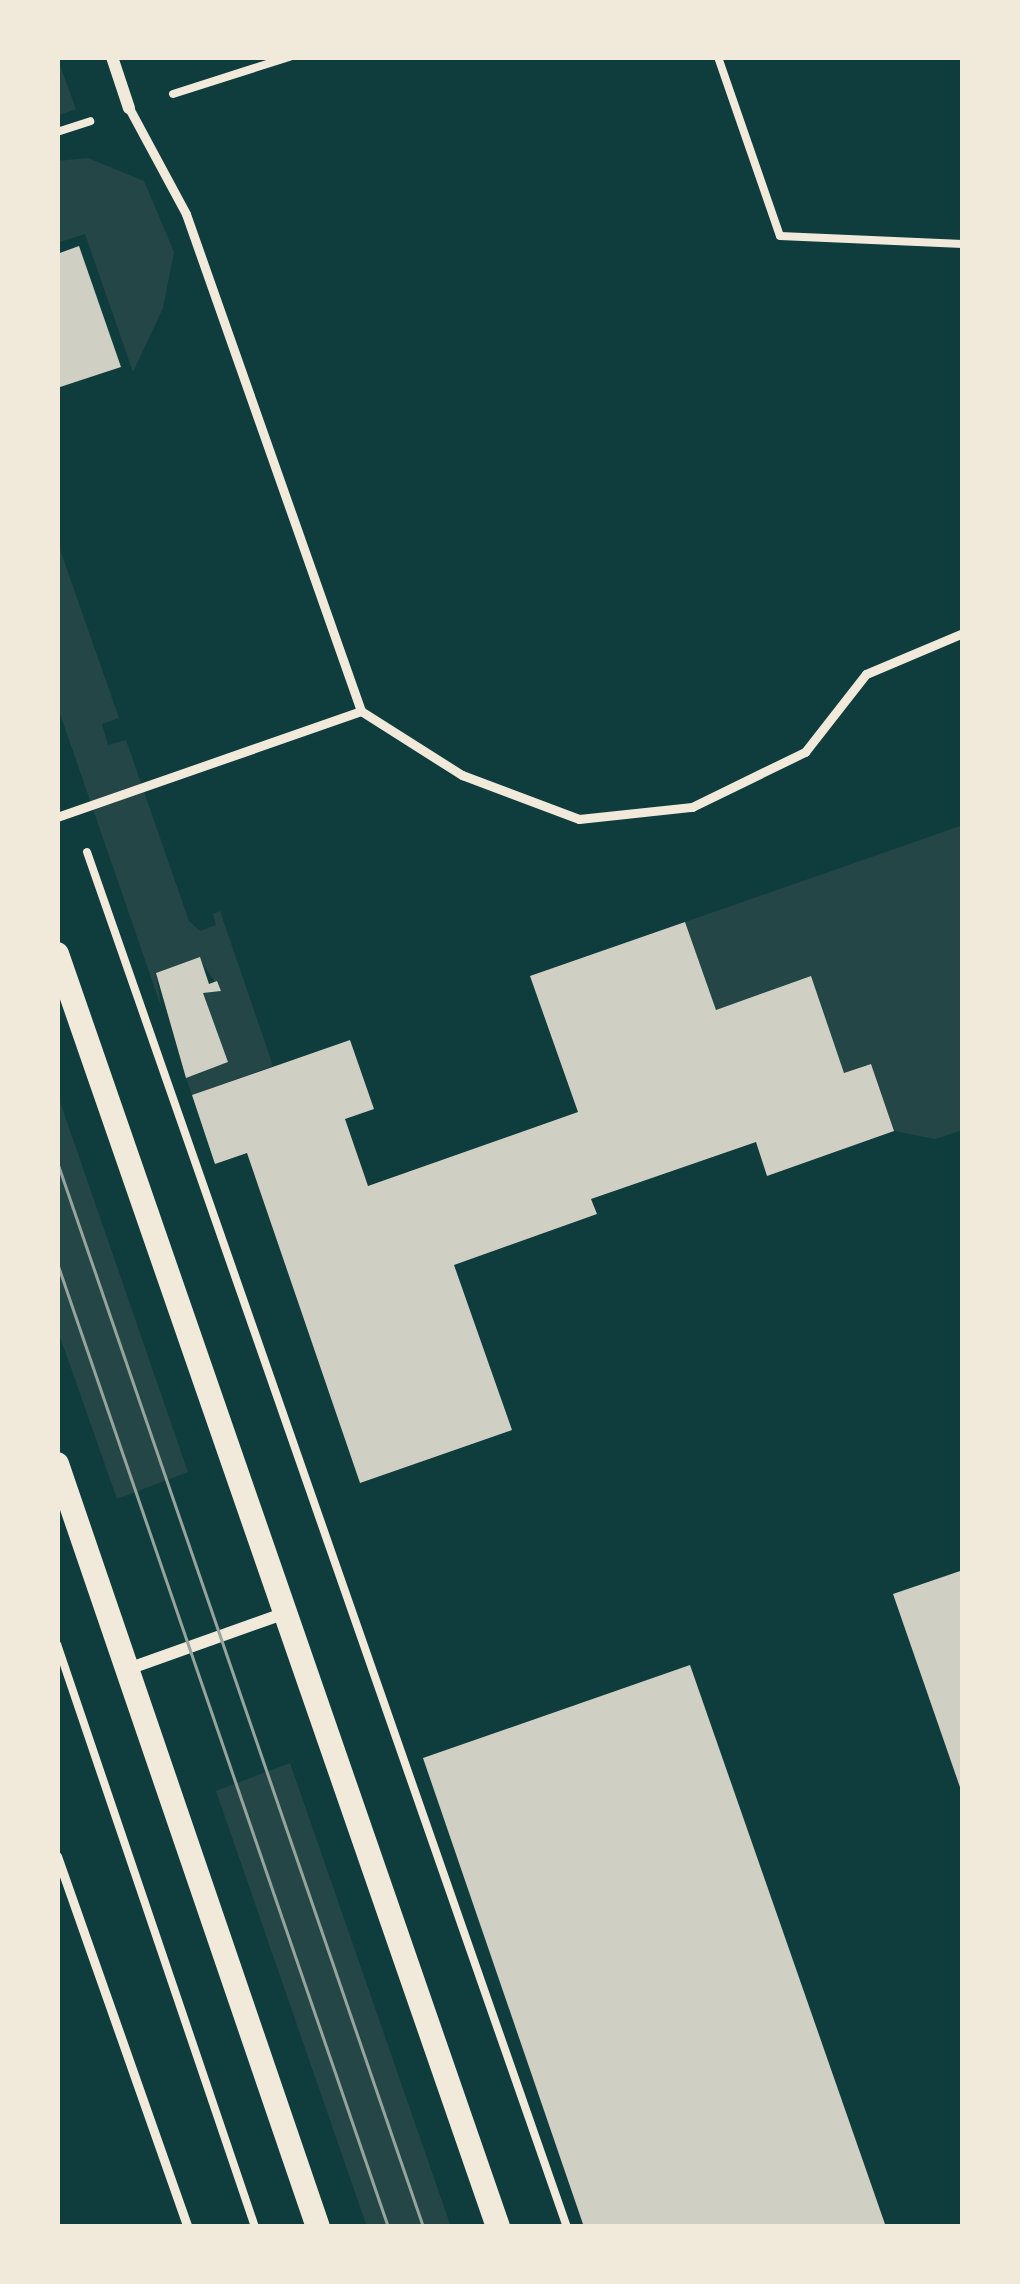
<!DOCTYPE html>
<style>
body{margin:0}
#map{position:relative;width:1020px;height:2284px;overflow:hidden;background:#0f3d3e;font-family:"Varela Round",sans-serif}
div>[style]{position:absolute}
.green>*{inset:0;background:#244646}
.building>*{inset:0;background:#cfcfc3}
.path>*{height:8px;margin:-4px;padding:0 4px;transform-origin:4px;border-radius:4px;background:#f1e9da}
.service>*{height:9px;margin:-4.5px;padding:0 4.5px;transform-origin:4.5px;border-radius:4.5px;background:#f1e9da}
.minor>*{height:12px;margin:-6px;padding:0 6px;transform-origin:6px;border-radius:6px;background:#f1e9da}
.secondary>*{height:24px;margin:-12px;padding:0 12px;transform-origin:12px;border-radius:12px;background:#f1e9da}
.tram>*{height:3px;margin:-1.5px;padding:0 1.5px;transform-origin:1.5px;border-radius:1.5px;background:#97a49c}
span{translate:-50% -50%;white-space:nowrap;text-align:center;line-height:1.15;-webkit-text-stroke:12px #f1e9da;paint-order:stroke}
.frame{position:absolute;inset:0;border:60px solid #f1e9da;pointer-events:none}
</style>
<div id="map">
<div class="green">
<i style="clip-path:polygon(57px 57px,76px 109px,57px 116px)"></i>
<i style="clip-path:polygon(88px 158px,144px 181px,174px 252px,163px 308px,133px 372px,85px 234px,57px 243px,57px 161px)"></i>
<i style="clip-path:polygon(57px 541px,119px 718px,102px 724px,108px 745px,126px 740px,189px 921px,200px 931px,216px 925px,213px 914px,220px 911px,273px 1066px,192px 1095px,186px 1078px,228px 1062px,203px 993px,221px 991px,199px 958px,156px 973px,161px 1006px,57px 705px)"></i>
<i style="clip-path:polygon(963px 825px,963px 1130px,935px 1139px,894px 1131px,871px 1064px,844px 1073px,811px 977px,716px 1010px,685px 922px)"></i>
<i style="clip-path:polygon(57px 1093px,188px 1472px,117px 1499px,57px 1328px)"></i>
<i style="clip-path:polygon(290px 1763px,451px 2227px,367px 2227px,216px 1791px)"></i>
</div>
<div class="building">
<i style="clip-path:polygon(79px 246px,121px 367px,57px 388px,57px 254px)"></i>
<i style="clip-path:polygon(685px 922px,716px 1010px,811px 976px,844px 1073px,871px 1064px,894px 1131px,767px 1176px,756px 1142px,591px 1199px,597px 1214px,454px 1265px,512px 1430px,360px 1483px,247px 1153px,215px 1164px,192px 1095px,350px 1040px,374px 1109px,345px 1119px,368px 1186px,578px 1112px,530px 976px)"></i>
<i style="clip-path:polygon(200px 957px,209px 984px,217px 981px,221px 991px,203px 993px,228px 1062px,186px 1078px,156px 973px)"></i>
<i style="clip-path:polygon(963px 1570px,963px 1793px,962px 1793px,893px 1594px)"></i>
<i style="clip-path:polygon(690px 1665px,886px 2227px,584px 2227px,423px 1758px)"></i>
</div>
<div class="path">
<i style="left:718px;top:57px;width:189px;rotate:70.9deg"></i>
<i style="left:780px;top:236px;width:183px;rotate:2.5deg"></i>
<i style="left:173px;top:94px;width:122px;rotate:-17.7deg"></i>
<i style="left:57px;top:132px;width:35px;rotate:-18deg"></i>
<i style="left:87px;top:852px;width:1456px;rotate:70.76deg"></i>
<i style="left:57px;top:1644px;width:616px;rotate:71.24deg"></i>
</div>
<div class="service">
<i style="left:129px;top:108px;width:120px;rotate:61.7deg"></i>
<i style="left:186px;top:214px;width:527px;rotate:70.6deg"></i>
<i style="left:57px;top:817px;width:322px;rotate:-19.2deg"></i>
<i style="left:361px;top:711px;width:120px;rotate:32.4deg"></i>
<i style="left:462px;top:775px;width:125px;rotate:20.6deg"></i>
<i style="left:579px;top:819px;width:114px;rotate:-6.1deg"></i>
<i style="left:692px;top:807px;width:126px;rotate:-26deg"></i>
<i style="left:805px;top:752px;width:99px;rotate:-52deg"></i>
<i style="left:866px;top:674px;width:105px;rotate:-22.9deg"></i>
<i style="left:57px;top:1856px;width:393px;rotate:70.6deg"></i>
</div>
<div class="minor">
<i style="left:112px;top:57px;width:54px;rotate:71.6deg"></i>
<i style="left:128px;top:1669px;width:167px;rotate:-19.6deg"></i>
</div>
<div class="secondary">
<i style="left:57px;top:954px;width:1347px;rotate:70.89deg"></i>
<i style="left:57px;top:1464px;width:806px;rotate:71.12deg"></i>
</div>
<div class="tram">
<i style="left:57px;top:1162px;width:1126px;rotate:71.03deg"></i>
<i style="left:57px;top:1263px;width:1019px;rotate:71.05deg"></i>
</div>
<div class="frame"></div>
</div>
